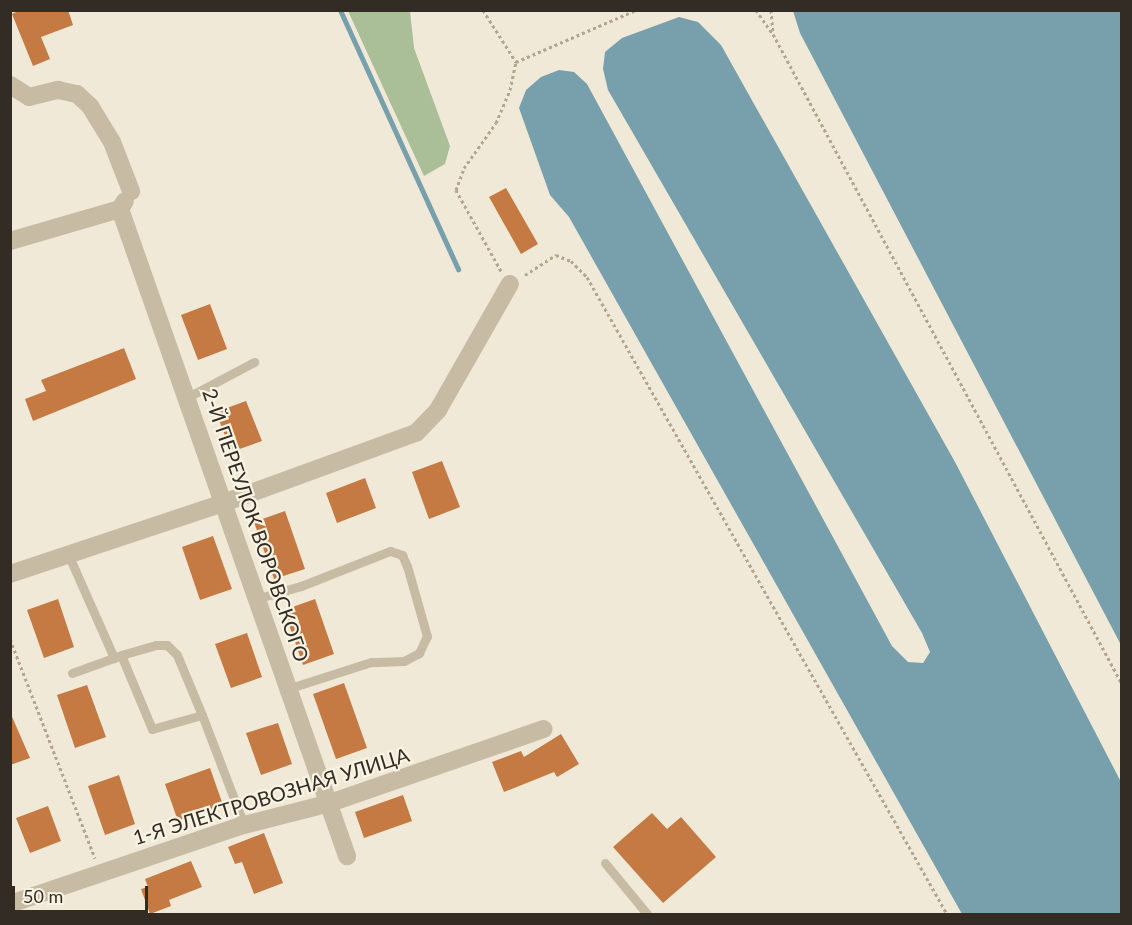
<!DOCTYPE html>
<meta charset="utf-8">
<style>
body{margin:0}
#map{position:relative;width:1132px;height:925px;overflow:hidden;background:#f0e9d7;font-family:Lato,sans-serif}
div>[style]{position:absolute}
.green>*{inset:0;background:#aabe98}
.water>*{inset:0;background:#77a0ac}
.stream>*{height:5px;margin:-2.5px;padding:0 2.5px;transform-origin:2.5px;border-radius:2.5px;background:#77a0ac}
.building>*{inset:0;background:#c47a42}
.path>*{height:3px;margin-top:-1.5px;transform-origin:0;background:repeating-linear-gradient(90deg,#b3a58e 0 3px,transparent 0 6px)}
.lane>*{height:9px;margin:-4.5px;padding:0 4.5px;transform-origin:4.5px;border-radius:4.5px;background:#c8bba4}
.street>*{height:18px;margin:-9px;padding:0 9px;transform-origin:9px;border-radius:9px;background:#c8bba4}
span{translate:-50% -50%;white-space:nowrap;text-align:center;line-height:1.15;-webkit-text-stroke:4.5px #f8f3e3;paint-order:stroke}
.street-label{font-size:20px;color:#332c25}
.frame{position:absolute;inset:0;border:12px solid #332c25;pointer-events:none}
.scale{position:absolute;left:12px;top:886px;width:136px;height:27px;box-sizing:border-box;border:3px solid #332c25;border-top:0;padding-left:8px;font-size:18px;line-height:21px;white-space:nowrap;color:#332c25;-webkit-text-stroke:4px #f8f3e3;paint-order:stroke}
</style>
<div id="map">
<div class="green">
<i style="clip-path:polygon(348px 11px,410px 11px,414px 48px,450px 146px,445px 164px,424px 176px)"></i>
</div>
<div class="water">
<i style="clip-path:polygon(793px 11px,1121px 11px,1121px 645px,800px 33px)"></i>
<i style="clip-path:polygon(679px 17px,698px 22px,721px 45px,955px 462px,1121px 782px,1121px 914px,962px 914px,569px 217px,550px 195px,519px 108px,526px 90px,541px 77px,559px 70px,574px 72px,587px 84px,892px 646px,908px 662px,923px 663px,930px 652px,922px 633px,608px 90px,603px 69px,605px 52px,622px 38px)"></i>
</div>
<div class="stream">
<i style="left:340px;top:10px;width:285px;rotate:65.5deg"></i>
</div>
<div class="building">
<i style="clip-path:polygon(20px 10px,68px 10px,73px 25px,41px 37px,50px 59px,33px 66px,12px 14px)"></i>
<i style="clip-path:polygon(506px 188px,538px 244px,521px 254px,489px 197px)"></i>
<i style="clip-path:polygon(210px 304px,227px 349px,198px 360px,181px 315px)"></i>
<i style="clip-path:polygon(124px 348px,136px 379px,33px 421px,25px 399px,46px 391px,41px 380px)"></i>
<i style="clip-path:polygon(246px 401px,262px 441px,231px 452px,216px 412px)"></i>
<i style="clip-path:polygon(442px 461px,460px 507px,429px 519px,412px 472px)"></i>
<i style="clip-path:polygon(365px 478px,376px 508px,337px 523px,326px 493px)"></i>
<i style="clip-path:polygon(285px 511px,305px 569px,274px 579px,254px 522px)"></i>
<i style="clip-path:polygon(213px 536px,232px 589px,200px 600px,182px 547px)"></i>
<i style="clip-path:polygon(58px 599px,74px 647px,44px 658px,27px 610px)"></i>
<i style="clip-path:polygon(315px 599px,334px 654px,303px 665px,284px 610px)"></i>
<i style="clip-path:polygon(247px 633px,262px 677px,231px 688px,215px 644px)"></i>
<i style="clip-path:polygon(344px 683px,367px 748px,336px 759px,313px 694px)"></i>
<i style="clip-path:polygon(87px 685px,106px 737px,75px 748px,57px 695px)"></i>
<i style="clip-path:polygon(10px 712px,30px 758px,10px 765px)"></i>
<i style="clip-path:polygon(278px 723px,292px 764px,261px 775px,246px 733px)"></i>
<i style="clip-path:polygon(561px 734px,579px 764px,557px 777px,554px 772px,504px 792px,492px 762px,521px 751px,524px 757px)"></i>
<i style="clip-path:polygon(210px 768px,223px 805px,178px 821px,165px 784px)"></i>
<i style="clip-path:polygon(119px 775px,135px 824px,105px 835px,88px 786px)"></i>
<i style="clip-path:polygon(403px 795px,412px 821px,364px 838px,355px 812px)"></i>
<i style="clip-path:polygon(48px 806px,61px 841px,30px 853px,16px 818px)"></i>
<i style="clip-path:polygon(652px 813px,667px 829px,681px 817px,716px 857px,663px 903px,613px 847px)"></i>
<i style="clip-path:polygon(264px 833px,283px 883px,254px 894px,242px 862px,235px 864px,228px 847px)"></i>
<i style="clip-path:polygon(191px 861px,202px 887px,169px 900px,171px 906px,150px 914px,141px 889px,148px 887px,145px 879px)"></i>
</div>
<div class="path">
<i style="left:483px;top:10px;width:62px;rotate:57.6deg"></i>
<i style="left:756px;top:10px;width:29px;rotate:55deg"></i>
<i style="left:773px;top:34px;width:738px;rotate:61.77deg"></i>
<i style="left:771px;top:10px;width:23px;rotate:85deg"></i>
<i style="left:501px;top:271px;width:93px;rotate:-119.1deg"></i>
<i style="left:456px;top:190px;width:23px;rotate:-70deg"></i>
<i style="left:464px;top:168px;width:55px;rotate:-54.6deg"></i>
<i style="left:496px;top:123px;width:36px;rotate:-67deg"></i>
<i style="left:510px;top:90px;width:29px;rotate:-78deg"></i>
<i style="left:516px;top:62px;width:131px;rotate:-23.4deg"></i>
<i style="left:525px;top:275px;width:37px;rotate:-33deg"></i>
<i style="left:556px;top:255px;width:16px;rotate:22deg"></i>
<i style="left:571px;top:261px;width:23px;rotate:45deg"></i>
<i style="left:587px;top:277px;width:732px;rotate:60.53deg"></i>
<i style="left:10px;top:639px;width:235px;rotate:68.8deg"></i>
</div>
<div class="lane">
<i style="left:188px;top:397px;width:75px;rotate:-27.9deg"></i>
<i style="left:68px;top:554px;width:114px;rotate:66.1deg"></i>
<i style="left:259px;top:598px;width:44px;rotate:-15.9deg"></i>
<i style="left:301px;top:586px;width:96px;rotate:-21.5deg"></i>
<i style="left:390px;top:551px;width:13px;rotate:18deg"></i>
<i style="left:402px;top:555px;width:12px;rotate:66deg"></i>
<i style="left:407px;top:566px;width:73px;rotate:74.1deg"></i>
<i style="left:427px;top:636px;width:19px;rotate:115deg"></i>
<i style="left:419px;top:653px;width:17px;rotate:152deg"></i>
<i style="left:404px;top:661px;width:33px;rotate:178deg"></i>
<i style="left:371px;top:662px;width:85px;rotate:162.2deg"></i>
<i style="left:72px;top:673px;width:50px;rotate:-19.9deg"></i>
<i style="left:202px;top:715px;width:52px;rotate:164.4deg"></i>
<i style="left:152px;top:729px;width:80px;rotate:-112.7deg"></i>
<i style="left:121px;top:655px;width:36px;rotate:-16deg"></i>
<i style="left:156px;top:645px;width:11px"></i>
<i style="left:167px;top:645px;width:14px;rotate:45deg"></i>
<i style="left:177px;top:655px;width:65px;rotate:67.4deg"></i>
<i style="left:202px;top:715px;width:118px;rotate:69.1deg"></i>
<i style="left:605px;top:863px;width:66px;rotate:50.5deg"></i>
</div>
<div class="street">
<i style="left:10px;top:85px;width:22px;rotate:32deg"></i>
<i style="left:29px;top:97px;width:30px;rotate:-14deg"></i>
<i style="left:58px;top:90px;width:19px;rotate:12deg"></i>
<i style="left:77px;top:94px;width:18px;rotate:43deg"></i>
<i style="left:90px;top:106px;width:42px;rotate:58.6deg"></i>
<i style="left:112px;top:142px;width:53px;rotate:68.8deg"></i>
<i style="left:120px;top:209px;width:686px;rotate:70.67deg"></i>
<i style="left:10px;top:241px;width:115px;rotate:-16.2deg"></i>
<i style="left:120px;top:209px;width:9px;rotate:-58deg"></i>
<i style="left:10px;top:574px;width:228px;rotate:-18.4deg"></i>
<i style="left:226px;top:502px;width:202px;rotate:-20deg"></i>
<i style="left:416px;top:433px;width:32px;rotate:-46deg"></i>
<i style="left:438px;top:410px;width:145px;rotate:-60.3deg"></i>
<i style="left:10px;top:904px;width:247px;rotate:-18.7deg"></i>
<i style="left:244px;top:825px;width:89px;rotate:-14.3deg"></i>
<i style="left:330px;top:803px;width:226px;rotate:-19.1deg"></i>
</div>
<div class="street-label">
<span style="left:256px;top:525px;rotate:71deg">2-Й ПЕРЕУЛОК ВОРОВСКОГО</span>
<span style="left:271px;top:796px;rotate:-17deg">1-Я ЭЛЕКТРОВОЗНАЯ УЛИЦА</span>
</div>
<div class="frame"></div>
<div class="scale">50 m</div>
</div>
